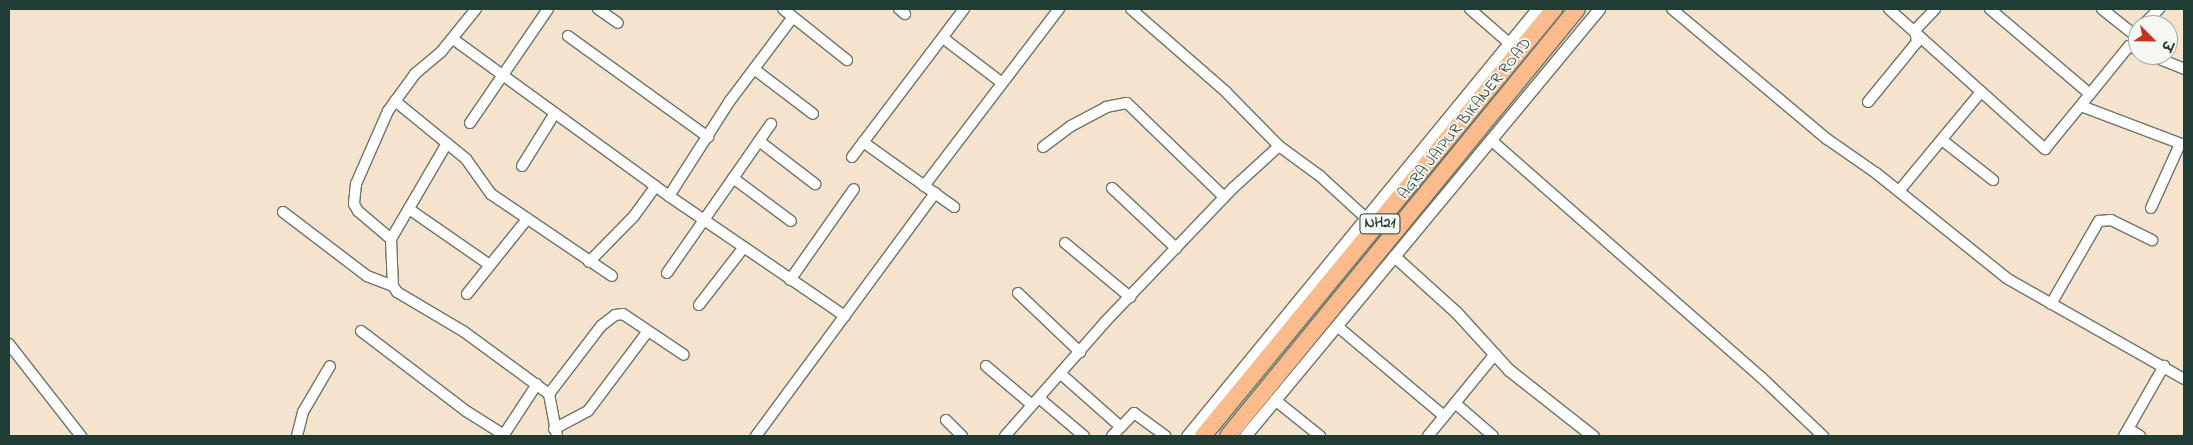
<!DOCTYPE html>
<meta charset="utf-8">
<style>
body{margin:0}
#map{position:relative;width:2193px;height:445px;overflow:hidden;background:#f5e3cd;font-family:"Indie Flower","Playpen Sans Deva",sans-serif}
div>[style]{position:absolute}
.roads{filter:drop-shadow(1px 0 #6a776a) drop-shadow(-1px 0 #6a776a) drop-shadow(0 1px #6a776a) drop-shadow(0 -1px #6a776a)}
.minor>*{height:10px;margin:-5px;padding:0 5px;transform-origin:5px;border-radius:5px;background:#fff}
.tertiary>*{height:11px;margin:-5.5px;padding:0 5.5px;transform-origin:5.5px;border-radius:5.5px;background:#fff}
.trunk>*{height:16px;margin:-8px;padding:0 8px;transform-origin:8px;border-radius:8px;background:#fbbb8d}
span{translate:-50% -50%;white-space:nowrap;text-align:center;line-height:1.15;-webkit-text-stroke:4px #f6f6f2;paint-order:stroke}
.shield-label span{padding:1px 4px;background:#f6f6f2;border:1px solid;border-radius:4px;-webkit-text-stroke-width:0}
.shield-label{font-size:15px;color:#1f3d34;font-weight:700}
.street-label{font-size:16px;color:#1f3d34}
.frame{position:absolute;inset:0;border:10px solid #1f3d34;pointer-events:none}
.north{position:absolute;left:2128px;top:15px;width:50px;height:50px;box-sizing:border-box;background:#f6f6f2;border:1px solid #a0aca6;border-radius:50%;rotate:113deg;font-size:14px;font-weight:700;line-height:20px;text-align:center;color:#1f3d34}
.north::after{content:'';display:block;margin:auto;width:18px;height:22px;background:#c8321e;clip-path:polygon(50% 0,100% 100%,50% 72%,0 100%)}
</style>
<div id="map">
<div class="roads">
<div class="minor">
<i style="left:476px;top:9px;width:55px;rotate:129.1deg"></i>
<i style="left:441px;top:52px;width:34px;rotate:140deg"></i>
<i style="left:415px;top:74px;width:46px;rotate:126.1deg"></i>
<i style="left:388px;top:111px;width:80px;rotate:113.7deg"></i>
<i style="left:356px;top:184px;width:20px;rotate:96deg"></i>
<i style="left:354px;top:204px;width:8px;rotate:60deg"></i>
<i style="left:358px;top:211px;width:43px;rotate:40.3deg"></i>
<i style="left:391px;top:239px;width:47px;rotate:87.6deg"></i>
<i style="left:393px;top:286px;width:7px;rotate:56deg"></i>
<i style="left:397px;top:292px;width:77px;rotate:30.6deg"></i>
<i style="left:463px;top:331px;width:107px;rotate:36.2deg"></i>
<i style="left:549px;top:394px;width:43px;rotate:79.2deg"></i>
<i style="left:598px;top:9px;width:24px;rotate:35deg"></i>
<i style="left:783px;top:9px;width:82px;rotate:38.6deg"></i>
<i style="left:899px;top:9px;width:8px;rotate:40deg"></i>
<i style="left:1131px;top:9px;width:126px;rotate:41.1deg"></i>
<i style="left:1226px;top:92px;width:76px;rotate:45.5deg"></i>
<i style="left:1279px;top:146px;width:51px;rotate:36.2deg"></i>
<i style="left:1320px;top:176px;width:64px;rotate:42.5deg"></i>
<i style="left:1470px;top:9px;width:52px;rotate:41.1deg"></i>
<i style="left:1672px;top:9px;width:202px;rotate:40deg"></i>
<i style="left:1827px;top:139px;width:60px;rotate:34.8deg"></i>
<i style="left:1876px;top:173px;width:169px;rotate:38.8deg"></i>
<i style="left:2008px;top:279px;width:202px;rotate:29.6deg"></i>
<i style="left:1889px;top:9px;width:210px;rotate:41.9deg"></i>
<i style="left:2045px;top:149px;width:71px;rotate:-50.7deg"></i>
<i style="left:1990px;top:9px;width:131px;rotate:40.4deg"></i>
<i style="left:2090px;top:94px;width:62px;rotate:-50.9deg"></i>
<i style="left:2129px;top:46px;width:10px;rotate:24deg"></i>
<i style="left:2102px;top:9px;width:43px;rotate:38.5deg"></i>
<i style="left:2143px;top:25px;width:23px;rotate:-45deg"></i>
<i style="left:568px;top:36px;width:173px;rotate:35.8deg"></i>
<i style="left:943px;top:38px;width:74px;rotate:37.3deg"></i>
<i style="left:453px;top:39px;width:267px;rotate:36deg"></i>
<i style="left:669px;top:196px;width:213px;rotate:34.3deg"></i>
<i style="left:2150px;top:55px;width:37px;rotate:22deg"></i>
<i style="left:754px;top:69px;width:74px;rotate:37.3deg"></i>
<i style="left:395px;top:101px;width:92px;rotate:39.2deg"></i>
<i style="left:466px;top:159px;width:43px;rotate:54.5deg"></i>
<i style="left:491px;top:194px;width:146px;rotate:34.1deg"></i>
<i style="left:1868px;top:102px;width:77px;rotate:-50.8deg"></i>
<i style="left:1917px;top:42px;width:12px;rotate:-99deg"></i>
<i style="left:1915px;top:30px;width:29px;rotate:-46deg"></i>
<i style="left:2081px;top:106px;width:110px;rotate:20.7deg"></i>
<i style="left:470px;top:123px;width:138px;rotate:-55.6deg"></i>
<i style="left:1491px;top:140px;width:359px;rotate:41.3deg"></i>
<i style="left:1761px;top:377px;width:86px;rotate:43.6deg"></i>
<i style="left:1942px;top:140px;width:65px;rotate:38.1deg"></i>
<i style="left:759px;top:141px;width:71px;rotate:37.5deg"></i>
<i style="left:863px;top:142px;width:112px;rotate:35.5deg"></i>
<i style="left:1043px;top:147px;width:35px;rotate:-37deg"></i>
<i style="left:1071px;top:126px;width:40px;rotate:-28deg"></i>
<i style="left:1106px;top:107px;width:21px;rotate:-11deg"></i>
<i style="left:1127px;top:103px;width:135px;rotate:44.1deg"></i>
<i style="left:852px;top:157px;width:186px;rotate:-52.9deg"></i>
<i style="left:522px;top:166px;width:62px;rotate:-58.1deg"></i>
<i style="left:733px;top:178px;width:72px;rotate:36.6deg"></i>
<i style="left:924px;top:186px;width:223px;rotate:-52.7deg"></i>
<i style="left:1112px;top:188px;width:88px;rotate:43.2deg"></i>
<i style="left:1899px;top:191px;width:129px;rotate:-50.4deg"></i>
<i style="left:669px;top:196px;width:112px;rotate:-57.4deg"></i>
<i style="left:729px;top:102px;width:106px;rotate:-53deg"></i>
<i style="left:2151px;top:208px;width:70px;rotate:-65.6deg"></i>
<i style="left:409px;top:209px;width:98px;rotate:34.7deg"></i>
<i style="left:283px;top:212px;width:106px;rotate:37.3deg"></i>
<i style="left:367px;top:276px;width:28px;rotate:21deg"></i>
<i style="left:391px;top:239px;width:111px;rotate:-59.7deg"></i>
<i style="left:1065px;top:243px;width:85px;rotate:39.7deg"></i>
<i style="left:589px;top:262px;width:64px;rotate:-45.6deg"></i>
<i style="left:634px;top:216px;width:37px;rotate:-54deg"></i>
<i style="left:667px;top:273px;width:182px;rotate:-55.1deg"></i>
<i style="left:790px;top:280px;width:111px;rotate:-54.9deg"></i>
<i style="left:1018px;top:293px;width:86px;rotate:43.6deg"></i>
<i style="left:467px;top:294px;width:96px;rotate:-51.3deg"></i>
<i style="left:2051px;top:304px;width:96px;rotate:-60deg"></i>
<i style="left:2099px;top:221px;width:12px;rotate:-5deg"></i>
<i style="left:2111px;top:220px;width:46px;rotate:26deg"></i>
<i style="left:699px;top:305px;width:73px;rotate:-52.2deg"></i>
<i style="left:1337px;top:326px;width:140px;rotate:40.1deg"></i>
<i style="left:361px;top:331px;width:132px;rotate:37.3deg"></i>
<i style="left:466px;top:411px;width:45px;rotate:32.3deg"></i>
<i style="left:9px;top:344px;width:117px;rotate:52deg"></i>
<i style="left:986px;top:366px;width:60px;rotate:40.3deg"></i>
<i style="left:1061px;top:374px;width:80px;rotate:41.5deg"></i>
<i style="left:549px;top:394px;width:86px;rotate:-52.6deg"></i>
<i style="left:601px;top:326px;width:18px;rotate:-38deg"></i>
<i style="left:615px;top:315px;width:8px;rotate:-7deg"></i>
<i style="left:623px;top:314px;width:73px;rotate:33.9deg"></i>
<i style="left:1039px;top:398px;width:59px;rotate:40.2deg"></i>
<i style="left:1275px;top:400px;width:58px;rotate:38.7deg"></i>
<i style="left:1455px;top:403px;width:50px;rotate:41deg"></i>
<i style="left:946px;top:420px;width:23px;rotate:45deg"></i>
<i style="left:554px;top:429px;width:38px;rotate:-28deg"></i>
<i style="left:588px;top:411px;width:100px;rotate:-53.1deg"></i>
<i style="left:2129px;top:429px;width:13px;rotate:32deg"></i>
<i style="left:297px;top:436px;width:25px;rotate:-76deg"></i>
<i style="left:303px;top:412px;width:53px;rotate:-59.6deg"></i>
<i style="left:503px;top:436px;width:62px;rotate:-56.8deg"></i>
<i style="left:756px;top:436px;width:302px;rotate:-53.6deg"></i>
<i style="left:1005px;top:436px;width:152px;rotate:-48.7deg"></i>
<i style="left:1105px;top:322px;width:185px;rotate:-46.3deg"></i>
<i style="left:1233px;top:188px;width:62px;rotate:-42.4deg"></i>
<i style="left:1112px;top:436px;width:32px;rotate:-46deg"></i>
<i style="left:1134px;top:413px;width:39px;rotate:36deg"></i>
<i style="left:1428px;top:436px;width:106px;rotate:-50.7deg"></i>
<i style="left:2124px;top:436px;width:81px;rotate:-60.3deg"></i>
</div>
<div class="tertiary">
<i style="left:1394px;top:256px;width:84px;rotate:42.1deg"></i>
<i style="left:1456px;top:312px;width:79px;rotate:47.6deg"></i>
<i style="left:1509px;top:370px;width:107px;rotate:38.2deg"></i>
<i style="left:1187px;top:436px;width:552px;rotate:-50.66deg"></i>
<i style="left:1245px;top:436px;width:555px;rotate:-50.34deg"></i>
</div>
<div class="trunk">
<i style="left:1203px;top:436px;width:553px;rotate:-50.58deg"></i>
<i style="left:1228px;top:436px;width:551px;rotate:-50.74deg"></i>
</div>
</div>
<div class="shield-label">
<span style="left:1380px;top:224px">NH21</span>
</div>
<div class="street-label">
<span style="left:1465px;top:119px;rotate:-51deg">AGRA JAIPUR BIKANER ROAD</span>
</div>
<div class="frame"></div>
<div class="north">उ</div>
</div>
